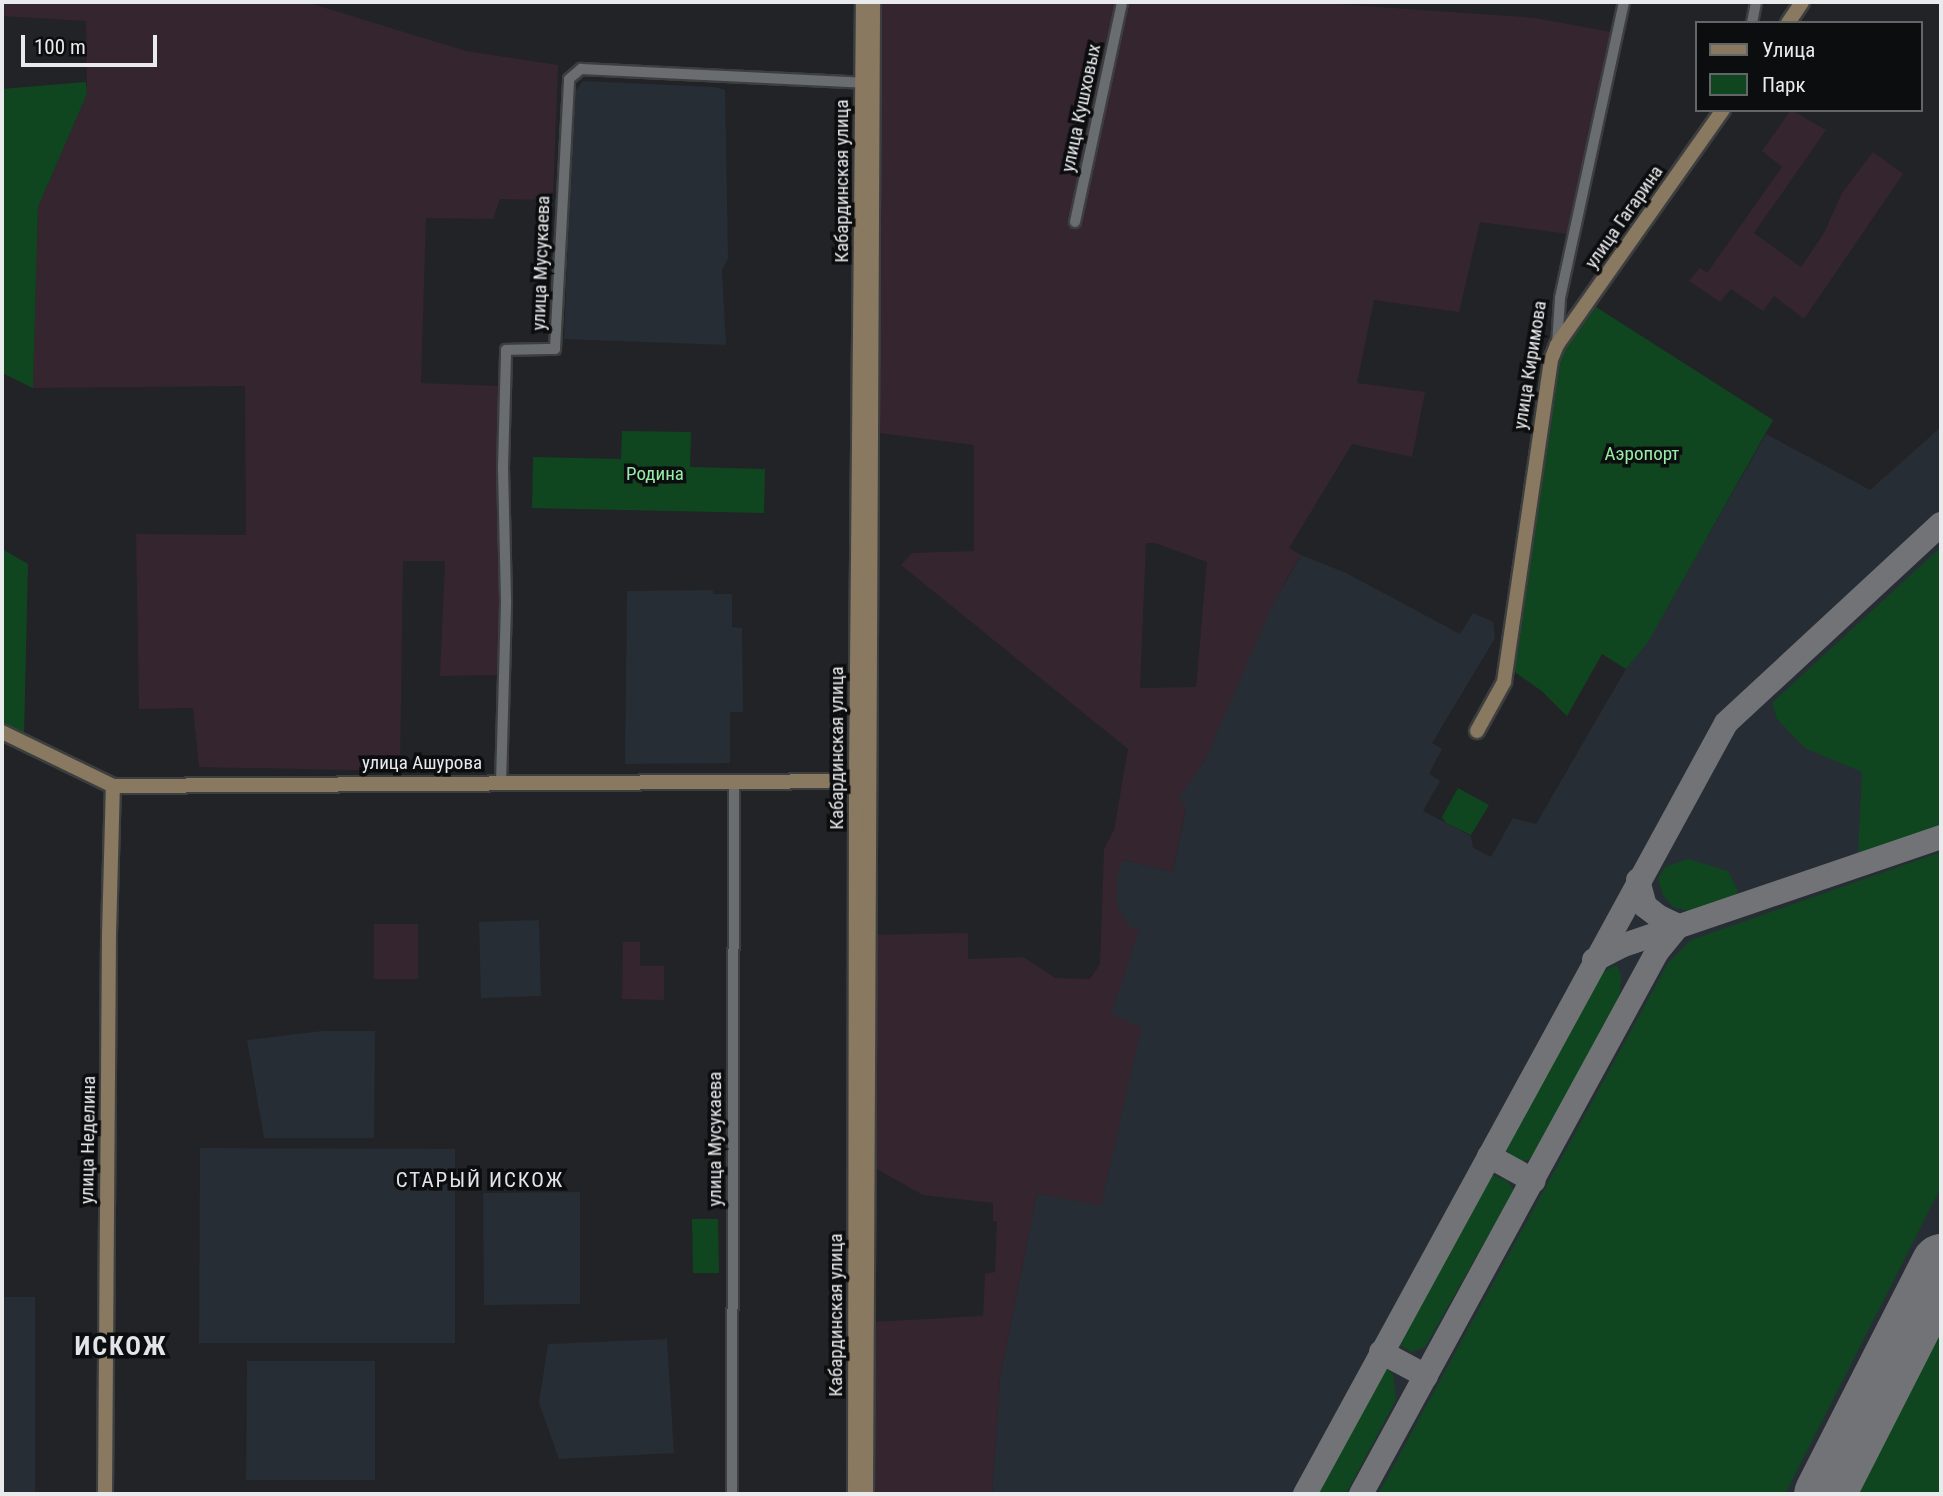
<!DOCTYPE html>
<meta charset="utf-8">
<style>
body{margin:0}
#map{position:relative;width:1943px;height:1496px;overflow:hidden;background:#222326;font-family:"Roboto Condensed",sans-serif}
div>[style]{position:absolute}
.industrial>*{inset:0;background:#35252f}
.built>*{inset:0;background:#272d34}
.green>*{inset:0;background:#10461f}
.taxiway>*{height:24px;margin:-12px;padding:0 12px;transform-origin:12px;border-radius:12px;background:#727376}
.runway>*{height:61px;margin:-30.5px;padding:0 30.5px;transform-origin:30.5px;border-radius:30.5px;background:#727376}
.roads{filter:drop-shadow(2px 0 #3c3e3f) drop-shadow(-2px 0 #3c3e3f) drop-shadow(0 2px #3c3e3f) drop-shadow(0 -2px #3c3e3f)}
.street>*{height:10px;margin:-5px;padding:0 5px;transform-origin:5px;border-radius:5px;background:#6a6d70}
.secondary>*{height:14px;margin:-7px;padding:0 7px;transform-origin:7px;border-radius:7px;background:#897961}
span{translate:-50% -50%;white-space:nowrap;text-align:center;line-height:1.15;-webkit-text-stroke:7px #0c0d0e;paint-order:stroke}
.street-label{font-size:19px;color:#e8eaeb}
.park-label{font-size:19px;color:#98eca7}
.neighbourhood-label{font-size:21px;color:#e2e4e7;letter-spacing:2px}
.district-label{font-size:26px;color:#e2e4e7;font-weight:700;letter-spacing:2px}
.frame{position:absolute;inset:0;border:4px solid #e8eaeb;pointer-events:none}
.legend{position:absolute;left:1695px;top:21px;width:228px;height:91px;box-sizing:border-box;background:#0c0d0e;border:2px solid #646566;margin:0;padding:9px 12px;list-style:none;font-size:21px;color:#e8eaeb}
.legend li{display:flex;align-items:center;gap:14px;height:35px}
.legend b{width:35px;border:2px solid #646566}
.scale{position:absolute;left:21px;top:35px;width:136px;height:32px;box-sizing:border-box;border:4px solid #e8eaeb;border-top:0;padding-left:9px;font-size:21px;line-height:24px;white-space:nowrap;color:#e8eaeb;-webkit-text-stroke:5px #0c0d0e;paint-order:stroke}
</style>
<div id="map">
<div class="industrial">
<i style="clip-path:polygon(2px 2px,306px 2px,466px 51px,558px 65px,553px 200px,500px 199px,493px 219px,426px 218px,421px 383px,498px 386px,502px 559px,497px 675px,440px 676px,445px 561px,403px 561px,400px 771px,199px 767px,193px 708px,139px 709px,136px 534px,246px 535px,245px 386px,33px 388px,38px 207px,87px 94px,86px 21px,2px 16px)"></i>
<i style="clip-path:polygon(evenodd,873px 2px,1308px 2px,1535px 18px,1617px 33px,1574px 235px,1480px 222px,1459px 312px,1374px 300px,1357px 383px,1425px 392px,1412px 457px,1352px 444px,1289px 548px,1301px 555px,1286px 580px,1205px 760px,1181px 797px,1186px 807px,1173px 872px,1124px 860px,1165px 924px,1101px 1206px,1037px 1194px,1000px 1379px,992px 1494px,866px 1494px,868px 935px,968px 933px,968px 959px,1023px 957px,1055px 978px,1090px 979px,1100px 964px,1104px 849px,1114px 830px,1128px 749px,901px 565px,912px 553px,974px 551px,974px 445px,871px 432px,873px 2px,1146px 543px,1155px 543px,1207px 562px,1196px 687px,1140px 688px,1146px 543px,873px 2px,875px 1168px,923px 1195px,993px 1203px,993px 1221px,997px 1221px,995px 1272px,985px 1274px,983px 1316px,872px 1322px,875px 1168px)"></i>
<i style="clip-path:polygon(1791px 110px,1826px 130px,1754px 233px,1801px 267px,1824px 233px,1842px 193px,1873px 152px,1903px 174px,1804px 319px,1774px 296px,1763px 311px,1731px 289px,1720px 302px,1689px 281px,1700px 268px,1707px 273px,1782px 167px,1762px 151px)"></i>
<i style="clip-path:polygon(374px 924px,418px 924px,418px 979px,374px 979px)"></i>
<i style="clip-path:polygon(623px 942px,640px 942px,640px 966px,664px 966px,664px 1000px,622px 999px)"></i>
</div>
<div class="built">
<i style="clip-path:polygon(583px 81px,715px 87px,725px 90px,728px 258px,722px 270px,726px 345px,564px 339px,574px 93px)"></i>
<i style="clip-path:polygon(1941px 427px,1941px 1494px,992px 1494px,1000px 1379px,1037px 1194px,1101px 1205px,1141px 1028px,1111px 1014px,1139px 930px,1129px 927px,1117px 907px,1117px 876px,1124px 860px,1173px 872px,1186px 808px,1179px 798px,1205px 760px,1273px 604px,1301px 555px,1346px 573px,1460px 634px,1473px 613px,1493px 622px,1495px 638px,1432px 743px,1442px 749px,1429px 774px,1440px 781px,1423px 811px,1471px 836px,1473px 848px,1491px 857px,1513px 818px,1536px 824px,1626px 669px,1648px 641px,1766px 434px,1870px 490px)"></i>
<i style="clip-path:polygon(713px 590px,713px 594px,732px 594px,732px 627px,742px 628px,743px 712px,730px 712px,730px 763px,625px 764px,627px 591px)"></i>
<i style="clip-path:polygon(539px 920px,541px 996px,481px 998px,479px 922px)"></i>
<i style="clip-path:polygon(322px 1031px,375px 1031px,374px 1138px,264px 1138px,247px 1040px)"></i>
<i style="clip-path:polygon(200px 1148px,455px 1149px,455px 1343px,199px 1343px)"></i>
<i style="clip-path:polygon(580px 1192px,580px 1304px,484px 1305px,483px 1193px)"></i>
<i style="clip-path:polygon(2px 1297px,35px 1297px,35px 1492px,2px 1494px)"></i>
<i style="clip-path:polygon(667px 1339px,674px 1453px,559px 1459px,539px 1403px,548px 1344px)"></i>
<i style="clip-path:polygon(247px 1361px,375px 1361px,375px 1480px,246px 1480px)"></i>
</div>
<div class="green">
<i style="clip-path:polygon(86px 82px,87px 94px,38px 207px,33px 388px,2px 373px,2px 89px)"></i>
<i style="clip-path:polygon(1596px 307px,1773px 420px,1648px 642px,1626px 669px,1602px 654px,1567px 716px,1543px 692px,1512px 670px,1556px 370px,1563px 352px)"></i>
<i style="clip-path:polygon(622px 431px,691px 432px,690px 467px,765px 469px,764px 513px,532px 508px,533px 457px,621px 459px)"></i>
<i style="clip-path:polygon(1941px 547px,1941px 828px,1858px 855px,1862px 772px,1805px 748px,1777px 719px,1772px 703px)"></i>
<i style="clip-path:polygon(2px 549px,28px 564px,24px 734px,2px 723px)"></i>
<i style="clip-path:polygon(1458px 788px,1489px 805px,1471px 835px,1446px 823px,1442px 817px)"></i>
<i style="clip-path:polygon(1941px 852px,1941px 1187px,1785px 1494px,1378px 1494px,1668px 963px,1691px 940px)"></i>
<i style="clip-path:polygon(1688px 859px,1728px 871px,1738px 891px,1734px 897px,1689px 911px,1673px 907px,1663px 895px,1658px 879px,1665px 867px)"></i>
<i style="clip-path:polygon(1617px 965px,1621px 976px,1620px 994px,1614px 1009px,1531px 1159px,1518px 1162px,1505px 1149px,1602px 972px)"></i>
<i style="clip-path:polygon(1491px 1175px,1506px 1180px,1514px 1190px,1425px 1347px,1412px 1352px,1398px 1344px)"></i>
<i style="clip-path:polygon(692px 1219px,718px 1219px,719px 1273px,693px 1273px)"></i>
<i style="clip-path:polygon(1941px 1330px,1941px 1494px,1858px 1494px)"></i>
<i style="clip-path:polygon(1386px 1367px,1393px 1374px,1396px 1400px,1346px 1494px,1316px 1494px)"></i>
</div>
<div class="taxiway">
<i style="left:1638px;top:880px;width:27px;rotate:75deg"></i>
<i style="left:1645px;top:906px;width:18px;rotate:38deg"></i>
<i style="left:1659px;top:917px;width:21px;rotate:25deg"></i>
<i style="left:1594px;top:960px;width:30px;rotate:-27deg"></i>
<i style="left:1621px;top:946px;width:338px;rotate:-18.8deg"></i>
<i style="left:1489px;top:1156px;width:51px;rotate:29.1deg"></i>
<i style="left:1381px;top:1352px;width:51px;rotate:28.1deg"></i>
<i style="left:1305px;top:1494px;width:878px;rotate:-61.36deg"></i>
<i style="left:1726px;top:723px;width:293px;rotate:-42.8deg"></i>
<i style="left:1361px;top:1494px;width:618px;rotate:-61.36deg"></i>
<i style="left:1657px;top:952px;width:33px;rotate:-51deg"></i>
</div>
<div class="runway">
<i style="left:1824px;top:1494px;width:258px;rotate:-63deg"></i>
</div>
<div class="roads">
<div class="street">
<i style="left:1752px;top:23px;width:21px;rotate:-79deg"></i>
<i style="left:1075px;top:222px;width:225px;rotate:-77.9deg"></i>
<i style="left:1557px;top:345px;width:47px;rotate:-86.3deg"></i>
<i style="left:1560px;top:298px;width:303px;rotate:-77.8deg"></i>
<i style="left:501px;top:783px;width:183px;rotate:-88.4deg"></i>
<i style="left:506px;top:600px;width:132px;rotate:-91.3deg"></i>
<i style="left:503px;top:468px;width:118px;rotate:-88.5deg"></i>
<i style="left:506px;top:350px;width:49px;rotate:-1.2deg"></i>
<i style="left:555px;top:349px;width:270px;rotate:-87deg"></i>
<i style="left:569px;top:79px;width:16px;rotate:-40deg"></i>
<i style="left:581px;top:69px;width:288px;rotate:2.8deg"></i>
<i style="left:732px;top:1494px;width:710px;rotate:-89.84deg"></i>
</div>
<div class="secondary">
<i style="left:1788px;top:23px;width:25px;rotate:-56deg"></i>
<i style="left:1477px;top:731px;width:56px;rotate:-61.1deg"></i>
<i style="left:1504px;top:682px;width:325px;rotate:-81.7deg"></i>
<i style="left:1551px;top:360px;width:16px;rotate:-68deg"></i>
<i style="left:1557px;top:345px;width:288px;rotate:-54.8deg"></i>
<i style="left:2px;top:732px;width:123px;rotate:25.9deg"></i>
<i style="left:113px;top:786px;width:750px;rotate:-0.38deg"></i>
<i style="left:105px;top:1494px;width:559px;rotate:-89.59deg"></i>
<i style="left:109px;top:935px;width:149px;rotate:-88.5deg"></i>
<i style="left:855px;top:1494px;width:712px;rotate:-89.92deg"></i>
<i style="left:856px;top:782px;width:780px;rotate:-89.49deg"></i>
<i style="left:866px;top:1494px;width:1492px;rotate:-89.73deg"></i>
</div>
</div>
<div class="street-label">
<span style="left:1081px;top:108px;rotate:-78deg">улица Кушховых</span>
<span style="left:842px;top:181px;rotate:-90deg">Кабардинская улица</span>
<span style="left:1624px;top:217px;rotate:-55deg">улица Гагарина</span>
<span style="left:541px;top:263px;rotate:-88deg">улица Мусукаева</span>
<span style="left:1530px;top:365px;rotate:-81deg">улица Киримова</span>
<span style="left:837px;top:748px;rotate:-90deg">Кабардинская улица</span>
<span style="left:422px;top:763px">улица Ашурова</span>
<span style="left:715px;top:1139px;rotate:-90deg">улица Мусукаева</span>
<span style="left:88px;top:1140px;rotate:-89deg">улица Неделина</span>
<span style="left:836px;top:1315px;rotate:-90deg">Кабардинская улица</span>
</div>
<div class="park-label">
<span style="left:1642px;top:454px">Аэропорт</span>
<span style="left:655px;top:474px">Родина</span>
</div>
<div class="neighbourhood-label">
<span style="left:480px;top:1180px">СТАРЫЙ ИСКОЖ</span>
</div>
<div class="district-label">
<span style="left:121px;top:1347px">ИСКОЖ</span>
</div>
<div class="frame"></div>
<ul class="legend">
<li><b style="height:9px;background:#897961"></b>Улица</li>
<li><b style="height:19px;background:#10461f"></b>Парк</li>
</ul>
<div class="scale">100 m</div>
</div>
